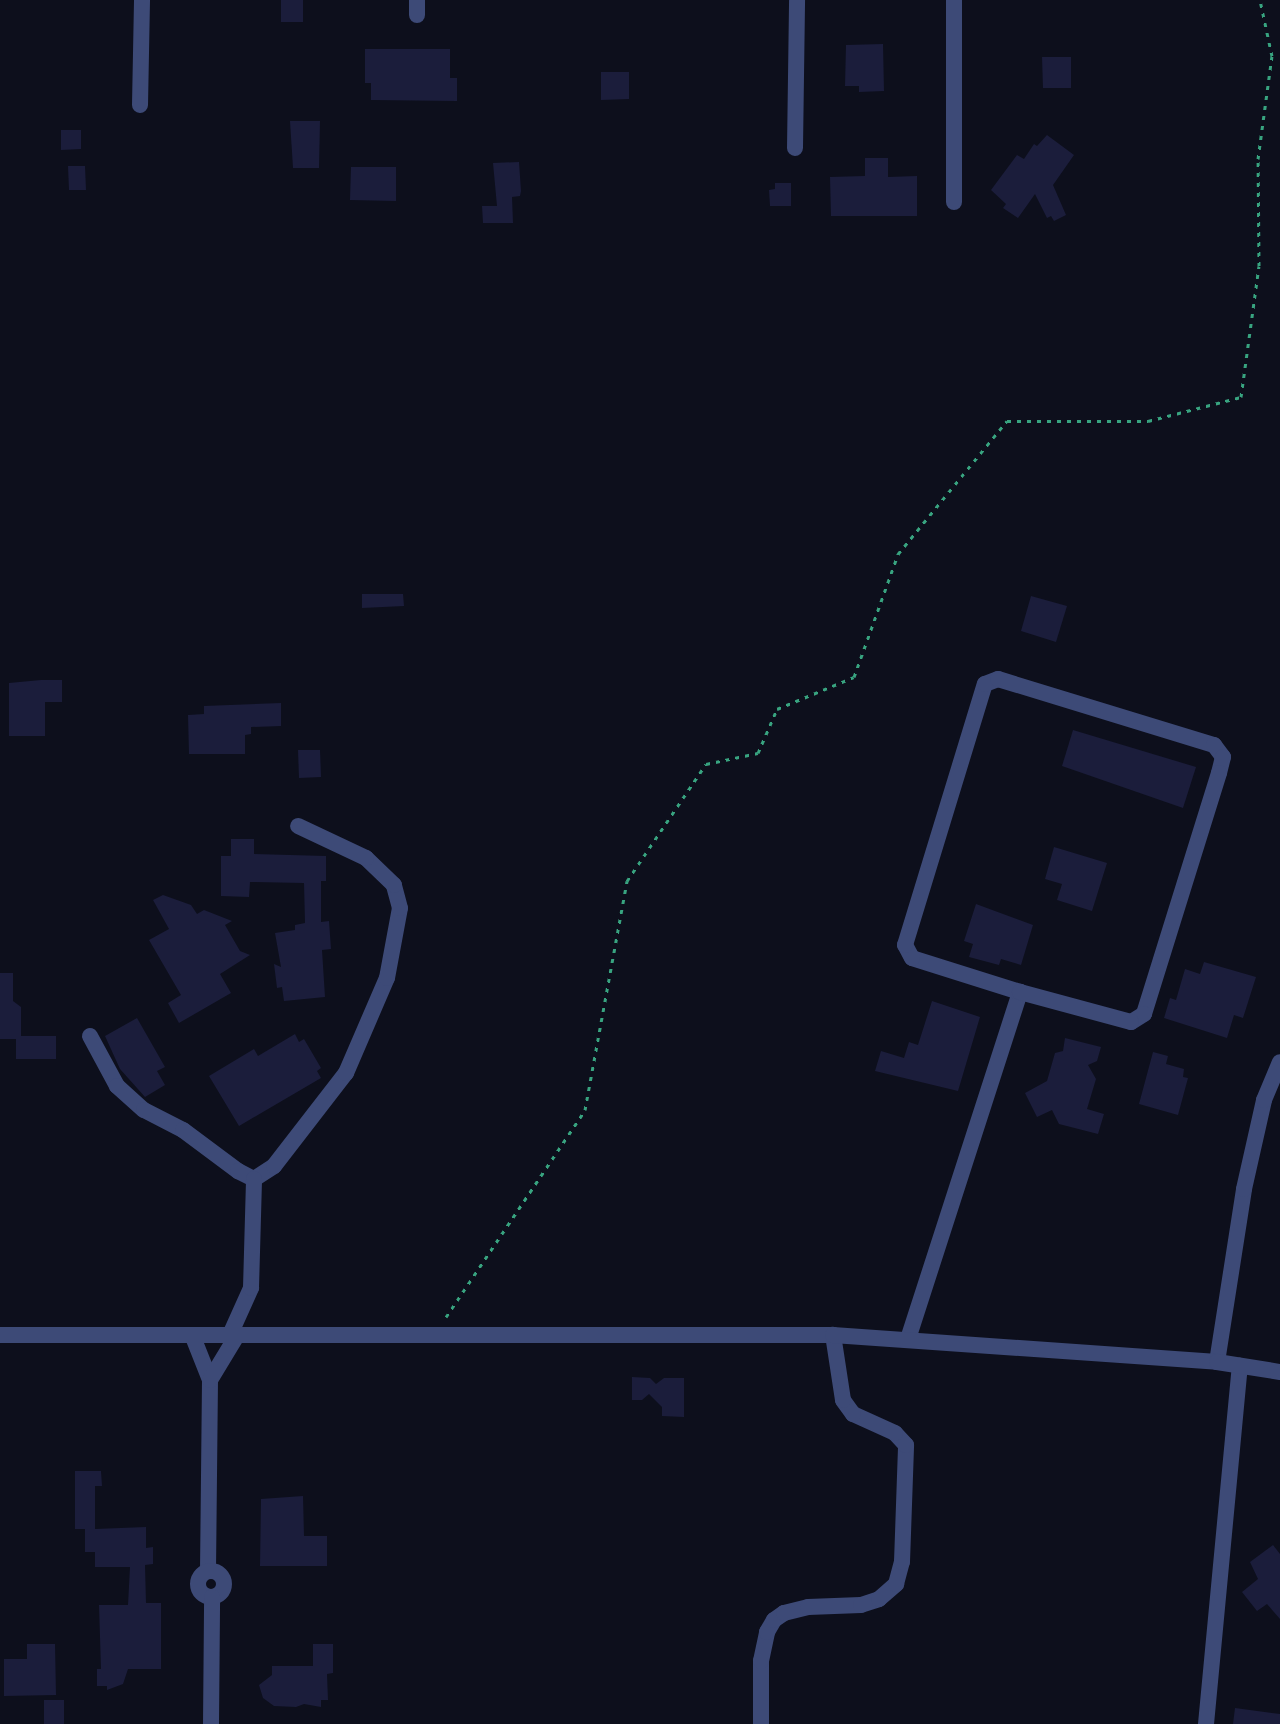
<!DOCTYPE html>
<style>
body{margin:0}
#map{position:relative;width:1280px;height:1724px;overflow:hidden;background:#0d0f1c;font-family:"Work Sans",sans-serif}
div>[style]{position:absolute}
.building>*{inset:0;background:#1b1d3b}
.path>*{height:3px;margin-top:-1.5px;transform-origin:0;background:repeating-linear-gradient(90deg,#38a480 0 4px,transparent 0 10px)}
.minor>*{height:16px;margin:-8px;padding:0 8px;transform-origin:8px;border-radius:8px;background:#3d4a77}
.minor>.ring{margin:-8px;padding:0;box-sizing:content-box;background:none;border:16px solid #3d4a77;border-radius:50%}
.tertiary>*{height:16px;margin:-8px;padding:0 8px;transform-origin:8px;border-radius:8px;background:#3d4a77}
span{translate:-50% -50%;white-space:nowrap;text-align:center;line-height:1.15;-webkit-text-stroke:6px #0d0f1c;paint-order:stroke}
</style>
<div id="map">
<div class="building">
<i style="clip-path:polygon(281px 0,303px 0,303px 22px,281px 22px)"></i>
<i style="clip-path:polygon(883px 44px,884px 91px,859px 92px,859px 86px,845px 86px,846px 45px)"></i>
<i style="clip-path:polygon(365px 49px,450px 49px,450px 78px,457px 78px,457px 101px,371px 100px,371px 83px,365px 83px)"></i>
<i style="clip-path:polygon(1042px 57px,1071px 57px,1071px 88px,1043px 88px)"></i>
<i style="clip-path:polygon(601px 72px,629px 72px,629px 99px,601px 100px)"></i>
<i style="clip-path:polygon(290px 121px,320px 121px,319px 168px,293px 168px)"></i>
<i style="clip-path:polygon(61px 130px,81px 130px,81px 149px,61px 150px)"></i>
<i style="clip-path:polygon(1047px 135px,1074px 155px,1053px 185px,1066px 215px,1054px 221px,1051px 216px,1047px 218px,1035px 194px,1018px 218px,1003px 208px,1006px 204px,991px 190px,1017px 155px,1024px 159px,1034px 144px,1037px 146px)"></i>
<i style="clip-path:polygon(865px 158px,888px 158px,888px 177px,917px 176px,917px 216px,831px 216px,830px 177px,865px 176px)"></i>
<i style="clip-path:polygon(519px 162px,521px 191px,520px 196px,512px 197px,513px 223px,483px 223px,482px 206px,497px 206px,493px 163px)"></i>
<i style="clip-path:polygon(68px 166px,85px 166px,86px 190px,69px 190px)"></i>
<i style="clip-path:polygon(351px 167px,396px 167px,396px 201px,350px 200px)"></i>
<i style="clip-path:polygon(775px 183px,791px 183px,791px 206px,770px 206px,769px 190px,775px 189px)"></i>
<i style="clip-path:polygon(362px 594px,403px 594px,404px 606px,362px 608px)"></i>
<i style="clip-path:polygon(1031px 596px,1067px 606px,1056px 642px,1021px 631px)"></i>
<i style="clip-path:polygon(41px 680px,62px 680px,62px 702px,45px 702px,45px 736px,9px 736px,9px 683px)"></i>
<i style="clip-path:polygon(281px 703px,281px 726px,251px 727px,251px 734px,245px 735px,245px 754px,189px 754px,188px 715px,204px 714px,204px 706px)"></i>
<i style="clip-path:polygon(1073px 730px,1196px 767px,1183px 808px,1062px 766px)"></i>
<i style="clip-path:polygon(298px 750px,320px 750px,321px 777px,299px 778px)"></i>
<i style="clip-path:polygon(231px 839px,254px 839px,254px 854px,326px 856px,326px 881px,321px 881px,321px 922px,329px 921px,331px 949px,322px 950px,325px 997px,284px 1001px,282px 987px,277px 988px,274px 964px,281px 967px,275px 933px,295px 930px,295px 925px,305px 923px,304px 883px,250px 882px,249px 897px,221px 896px,221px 856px,231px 856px)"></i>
<i style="clip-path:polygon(1054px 847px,1107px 863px,1092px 911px,1057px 900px,1062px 884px,1045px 879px)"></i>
<i style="clip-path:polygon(163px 895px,191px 905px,197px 914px,204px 910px,232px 921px,225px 925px,240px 951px,250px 955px,220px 974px,231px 993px,179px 1023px,168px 1003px,181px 995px,149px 940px,169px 929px,153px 900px)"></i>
<i style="clip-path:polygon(976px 904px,1033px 925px,1021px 965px,1001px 959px,999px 965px,969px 957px,973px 944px,964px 941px)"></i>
<i style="clip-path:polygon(1204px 962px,1256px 977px,1243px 1018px,1234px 1015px,1227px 1038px,1164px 1018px,1170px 998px,1176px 1000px,1185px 969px,1200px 974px)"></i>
<i style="clip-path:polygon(0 973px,13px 973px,13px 1001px,21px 1007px,21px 1036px,56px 1036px,56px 1059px,16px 1059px,16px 1039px,0 1039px)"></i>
<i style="clip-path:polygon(932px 1001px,980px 1017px,958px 1091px,875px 1071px,881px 1051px,904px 1058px,909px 1042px,918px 1045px)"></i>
<i style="clip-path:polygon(137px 1018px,165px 1067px,157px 1071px,165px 1085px,145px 1097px,120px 1069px,105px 1036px)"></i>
<i style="clip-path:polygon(295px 1034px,299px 1042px,304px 1039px,321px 1068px,317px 1071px,321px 1078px,239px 1126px,209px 1076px,254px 1049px,258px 1056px)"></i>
<i style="clip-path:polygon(1065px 1038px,1101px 1047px,1097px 1061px,1088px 1065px,1096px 1079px,1087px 1109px,1104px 1114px,1098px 1134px,1059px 1124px,1052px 1110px,1037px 1117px,1025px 1093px,1047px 1081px,1055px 1053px,1063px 1051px)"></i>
<i style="clip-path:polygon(1153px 1052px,1168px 1056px,1166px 1064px,1184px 1069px,1183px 1077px,1188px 1078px,1178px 1115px,1139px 1104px)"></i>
<i style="clip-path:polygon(632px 1377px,650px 1378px,656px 1384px,664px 1378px,684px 1378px,684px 1417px,662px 1416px,662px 1407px,649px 1394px,642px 1400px,632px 1400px)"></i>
<i style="clip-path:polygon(75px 1471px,101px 1471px,102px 1486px,95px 1486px,95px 1529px,146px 1527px,146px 1548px,153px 1547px,153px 1564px,145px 1565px,146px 1603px,161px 1603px,161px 1669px,128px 1669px,123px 1684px,107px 1690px,107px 1686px,97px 1686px,97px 1669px,101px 1669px,99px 1605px,128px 1605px,130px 1567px,95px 1567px,95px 1552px,85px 1552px,85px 1529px,75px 1529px)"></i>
<i style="clip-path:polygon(303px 1496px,304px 1536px,327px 1536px,327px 1566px,260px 1566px,261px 1499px)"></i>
<i style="clip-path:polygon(1273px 1545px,1280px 1554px,1280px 1619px,1267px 1604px,1257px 1611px,1242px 1592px,1258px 1579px,1250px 1562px)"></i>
<i style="clip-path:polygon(27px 1644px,55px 1644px,56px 1695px,4px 1696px,4px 1659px,27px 1659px)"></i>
<i style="clip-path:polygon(313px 1644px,333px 1644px,333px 1673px,327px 1674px,328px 1700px,321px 1700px,321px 1707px,304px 1704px,296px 1707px,274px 1706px,263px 1698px,259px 1685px,272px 1675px,272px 1666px,313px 1666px)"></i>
<i style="clip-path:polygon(44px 1700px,64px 1700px,64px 1724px,44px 1724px)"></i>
<i style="clip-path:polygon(1235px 1708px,1280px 1714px,1280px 1724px,1233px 1724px)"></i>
</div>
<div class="path">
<i style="left:446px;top:1317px;width:249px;rotate:-56.1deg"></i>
<i style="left:585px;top:1110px;width:233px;rotate:-79.6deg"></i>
<i style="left:627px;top:881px;width:141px;rotate:-56deg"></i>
<i style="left:706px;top:764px;width:53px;rotate:-11.9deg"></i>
<i style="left:758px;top:753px;width:48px;rotate:-66.6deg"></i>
<i style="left:777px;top:709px;width:83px;rotate:-22.6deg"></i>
<i style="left:854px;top:677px;width:131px;rotate:-70.3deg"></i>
<i style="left:898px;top:554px;width:172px;rotate:-50.7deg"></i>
<i style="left:1007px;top:421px;width:141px"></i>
<i style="left:1148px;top:421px;width:96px;rotate:-14.5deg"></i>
<i style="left:1241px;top:397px;width:132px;rotate:-82.2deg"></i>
<i style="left:1259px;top:266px;width:107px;rotate:-90.5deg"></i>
<i style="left:1258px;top:159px;width:104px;rotate:-82.3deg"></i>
<i style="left:1272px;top:56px;width:57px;rotate:-102.1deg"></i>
</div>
<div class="minor">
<i style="left:417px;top:0;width:15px;rotate:90deg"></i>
<i style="left:954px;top:0;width:202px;rotate:90deg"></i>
<i style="left:140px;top:105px;width:105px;rotate:-88.9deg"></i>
<i style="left:795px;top:148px;width:148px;rotate:-89.2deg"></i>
<i style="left:90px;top:1036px;width:57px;rotate:61.6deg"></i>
<i style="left:117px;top:1086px;width:36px;rotate:42deg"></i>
<i style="left:144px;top:1110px;width:44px;rotate:27.1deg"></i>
<i style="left:183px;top:1130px;width:69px;rotate:36.7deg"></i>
<i style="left:238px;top:1171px;width:18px;rotate:27deg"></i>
<i style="left:254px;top:1179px;width:24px;rotate:-33deg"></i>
<i style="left:274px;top:1166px;width:118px;rotate:-52.3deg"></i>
<i style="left:346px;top:1073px;width:103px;rotate:-66.7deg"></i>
<i style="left:387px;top:978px;width:71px;rotate:-79.5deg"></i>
<i style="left:400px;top:908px;width:24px;rotate:-105deg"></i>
<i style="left:394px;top:885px;width:39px;rotate:-136deg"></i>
<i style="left:366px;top:858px;width:75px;rotate:-154.8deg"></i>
<i style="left:193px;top:1337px;width:46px;rotate:68.4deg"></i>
<i style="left:210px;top:1380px;width:191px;rotate:90.6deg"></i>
<i style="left:229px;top:1337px;width:54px;rotate:-65.8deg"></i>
<i style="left:251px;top:1288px;width:109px;rotate:-88.4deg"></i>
<i style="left:908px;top:1339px;width:365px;rotate:-72.1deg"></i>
<i style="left:1020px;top:992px;width:113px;rotate:-162.5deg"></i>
<i style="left:912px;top:958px;width:15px;rotate:-118deg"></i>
<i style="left:905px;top:945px;width:273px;rotate:-73deg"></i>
<i style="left:985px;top:684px;width:14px;rotate:-21deg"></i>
<i style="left:998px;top:679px;width:226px;rotate:17deg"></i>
<i style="left:1214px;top:745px;width:15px;rotate:53deg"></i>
<i style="left:1223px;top:757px;width:16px;rotate:104deg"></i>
<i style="left:1219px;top:773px;width:252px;rotate:107.3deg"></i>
<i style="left:1144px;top:1014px;width:15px;rotate:148deg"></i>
<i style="left:1131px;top:1022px;width:115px;rotate:-164.9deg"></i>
<i style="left:1217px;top:1362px;width:175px;rotate:-81.1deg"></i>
<i style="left:1244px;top:1189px;width:91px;rotate:-77.3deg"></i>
<i style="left:1264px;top:1100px;width:41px;rotate:-67.2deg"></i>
<i style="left:210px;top:1380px;width:50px;rotate:-58.8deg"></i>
<i class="ring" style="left:198px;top:1571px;width:10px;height:10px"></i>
<i style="left:211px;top:1724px;width:127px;rotate:-89.5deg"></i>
<i style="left:761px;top:1724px;width:63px;rotate:-90deg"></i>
<i style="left:761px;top:1661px;width:30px;rotate:-78deg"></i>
<i style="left:767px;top:1632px;width:14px;rotate:-60deg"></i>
<i style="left:774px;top:1620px;width:12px;rotate:-35deg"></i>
<i style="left:784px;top:1613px;width:25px;rotate:-14deg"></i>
<i style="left:808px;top:1607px;width:53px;rotate:-2.2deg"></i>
<i style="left:861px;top:1605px;width:19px;rotate:-18deg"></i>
<i style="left:879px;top:1599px;width:23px;rotate:-41deg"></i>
<i style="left:896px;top:1584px;width:23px;rotate:-75deg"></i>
<i style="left:902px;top:1562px;width:117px;rotate:-88deg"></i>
<i style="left:906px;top:1445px;width:16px;rotate:-133deg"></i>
<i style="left:895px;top:1433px;width:46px;rotate:-155.7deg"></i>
<i style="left:853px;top:1414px;width:17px;rotate:-126deg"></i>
<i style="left:843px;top:1400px;width:66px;rotate:-98.7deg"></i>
<i style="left:1206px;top:1724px;width:360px;rotate:-84.6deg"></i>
</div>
<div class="tertiary">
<i style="left:0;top:1335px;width:833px"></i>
<i style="left:833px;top:1335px;width:385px;rotate:4deg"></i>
<i style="left:1217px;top:1362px;width:64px;rotate:9deg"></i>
</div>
</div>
